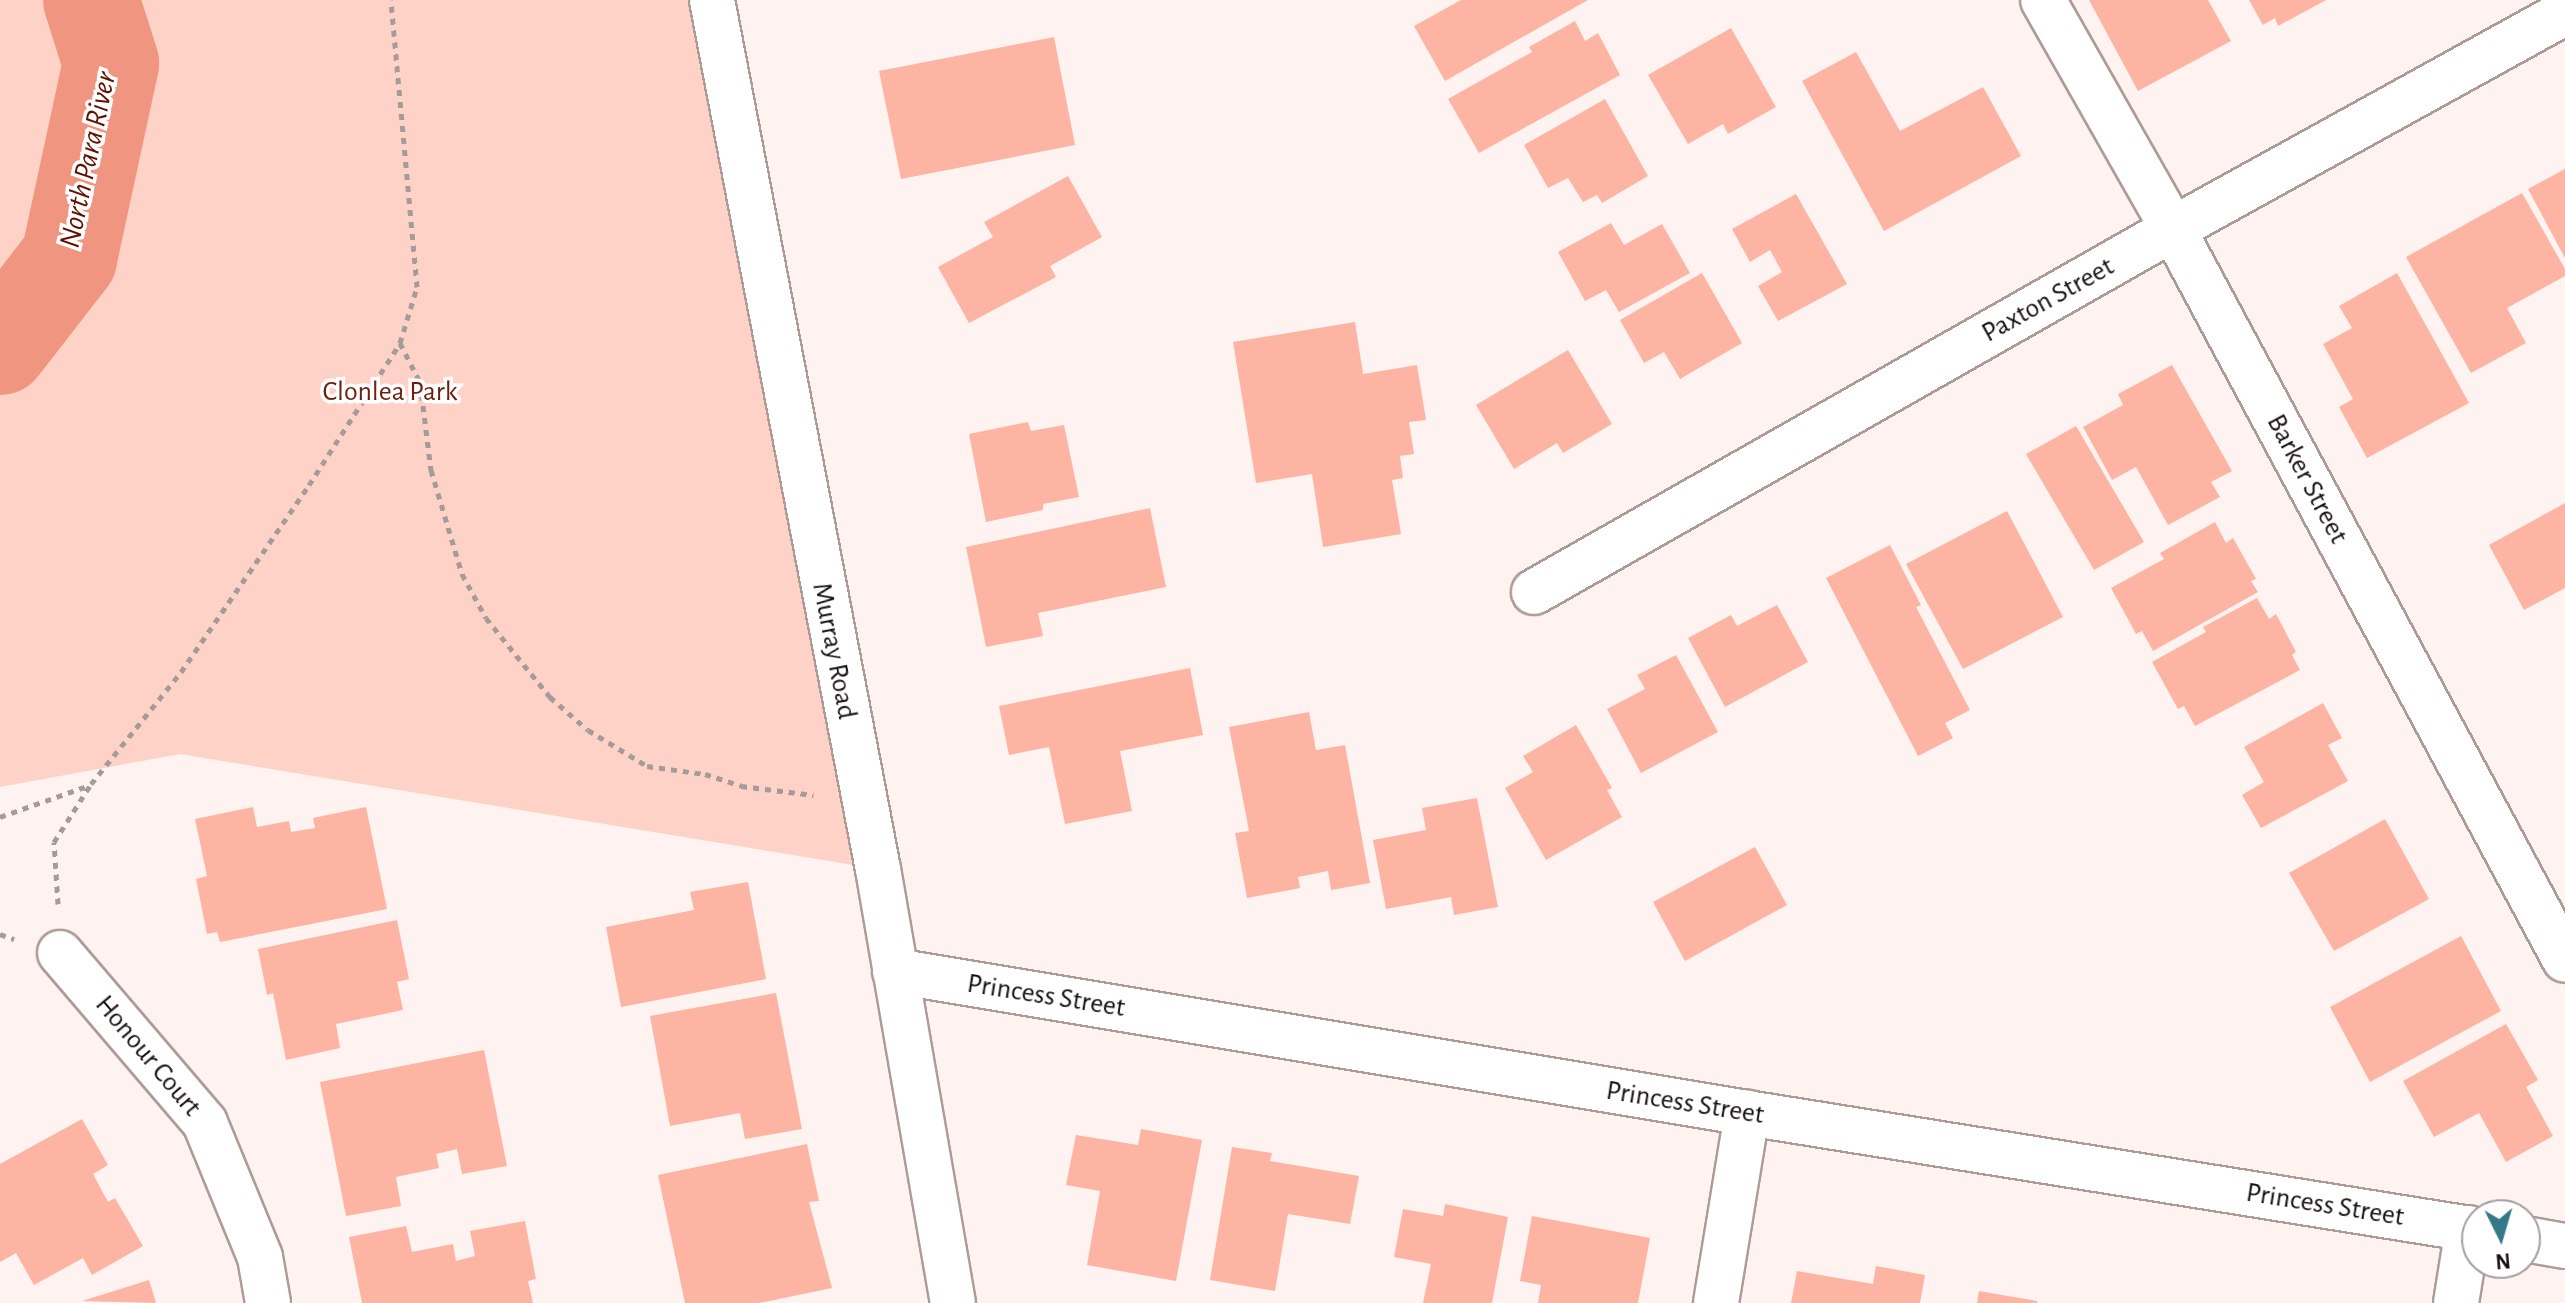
<!DOCTYPE html>
<style>
body{margin:0}
#map{position:relative;width:2565px;height:1303px;overflow:hidden;background:#fef3f0;font-family:"Alegreya Sans",sans-serif}
div>[style]{position:absolute}
.green>*{inset:0;background:#fed2c7}
.river>*{height:96px;margin:-48px;padding:0 48px;transform-origin:48px;border-radius:48px;background:#f09680}
.building>*{inset:0;background:#feb4a2}
.path>*{height:5px;margin-top:-2.5px;transform-origin:0;background:repeating-linear-gradient(90deg,#a59c9a 0 6px,transparent 0 12px)}
.roads{filter:drop-shadow(2px 0 #ad9b97) drop-shadow(-2px 0 #ad9b97) drop-shadow(0 2px #ad9b97) drop-shadow(0 -2px #ad9b97)}
.minor>*{height:44px;margin:-22px;padding:0 22px;transform-origin:22px;border-radius:22px;background:#fff}
span{translate:-50% -50%;white-space:nowrap;text-align:center;line-height:1.15;-webkit-text-stroke:7px #fff;paint-order:stroke}
.street-label{font-size:28px;color:#150f0e}
.park-label{font-size:28px;color:#6d1f0c}
.water-label{font-size:30px;color:#601100;font-style:italic}
.north{position:absolute;left:2461px;top:1199px;width:80px;height:80px;box-sizing:border-box;background:#fff;border:2px solid #a19f9f;border-radius:50%;rotate:175deg;font-size:22px;font-weight:700;line-height:32px;text-align:center;color:#150f0e}
.north::after{content:'';display:block;margin:auto;width:28px;height:36px;background:#357988;clip-path:polygon(50% 0,100% 100%,50% 72%,0 100%)}
</style>
<div id="map">
<div class="green">
<i style="clip-path:polygon(0 0,711px 0,878px 869px,180px 754px,0 787px)"></i>
</div>
<div class="river">
<i style="left:0;top:347px;width:113px;rotate:-52.2deg"></i>
<i style="left:69px;top:258px;width:199px;rotate:-77.8deg"></i>
<i style="left:111px;top:63px;width:66px;rotate:-107.6deg"></i>
</div>
<div class="building">
<i style="clip-path:polygon(1461px 0,1588px 0,1445px 81px,1414px 26px)"></i>
<i style="clip-path:polygon(2089px 0,2208px 0,2231px 41px,2138px 91px)"></i>
<i style="clip-path:polygon(2249px 0,2326px 0,2278px 26px,2275px 18px,2263px 25px)"></i>
<i style="clip-path:polygon(1575px 21px,1585px 41px,1598px 33px,1620px 75px,1479px 153px,1448px 99px,1532px 52px,1529px 47px)"></i>
<i style="clip-path:polygon(1731px 28px,1776px 107px,1728px 134px,1723px 124px,1688px 144px,1648px 75px)"></i>
<i style="clip-path:polygon(1054px 37px,1075px 145px,901px 179px,879px 71px)"></i>
<i style="clip-path:polygon(1856px 52px,1900px 131px,1983px 87px,2021px 156px,1884px 231px,1802px 81px)"></i>
<i style="clip-path:polygon(1605px 99px,1648px 176px,1602px 203px,1597px 195px,1583px 202px,1568px 178px,1548px 188px,1524px 145px)"></i>
<i style="clip-path:polygon(2565px 169px,2565px 258px,2528px 189px)"></i>
<i style="clip-path:polygon(1068px 176px,1102px 237px,1050px 266px,1056px 277px,969px 323px,938px 267px,993px 237px,984px 222px)"></i>
<i style="clip-path:polygon(2522px 193px,2565px 269px,2565px 276px,2507px 308px,2526px 343px,2471px 373px,2406px 257px)"></i>
<i style="clip-path:polygon(1796px 194px,1847px 284px,1778px 321px,1758px 286px,1782px 272px,1770px 250px,1750px 262px,1732px 229px)"></i>
<i style="clip-path:polygon(1611px 223px,1624px 245px,1662px 224px,1690px 273px,1619px 312px,1606px 290px,1585px 301px,1558px 252px)"></i>
<i style="clip-path:polygon(1702px 273px,1742px 343px,1680px 379px,1664px 352px,1644px 363px,1620px 320px)"></i>
<i style="clip-path:polygon(2397px 273px,2469px 403px,2367px 458px,2339px 407px,2353px 399px,2323px 344px,2352px 328px,2339px 306px)"></i>
<i style="clip-path:polygon(1355px 322px,1363px 374px,1417px 365px,1426px 420px,1409px 422px,1414px 454px,1400px 456px,1403px 478px,1392px 480px,1401px 534px,1323px 547px,1312px 474px,1256px 483px,1233px 342px)"></i>
<i style="clip-path:polygon(1568px 350px,1612px 424px,1563px 453px,1557px 443px,1514px 469px,1476px 405px)"></i>
<i style="clip-path:polygon(2172px 365px,2232px 471px,2211px 482px,2220px 497px,2168px 525px,2136px 467px,2112px 480px,2083px 427px,2123px 405px,2118px 394px)"></i>
<i style="clip-path:polygon(1028px 422px,1031px 431px,1064px 425px,1079px 497px,1043px 504px,1043px 510px,986px 522px,969px 434px)"></i>
<i style="clip-path:polygon(2076px 426px,2144px 542px,2094px 570px,2026px 454px)"></i>
<i style="clip-path:polygon(2565px 503px,2565px 588px,2524px 610px,2489px 545px)"></i>
<i style="clip-path:polygon(1150px 508px,1166px 587px,1038px 613px,1043px 636px,986px 647px,966px 547px)"></i>
<i style="clip-path:polygon(2007px 511px,2063px 617px,1963px 669px,1906px 564px)"></i>
<i style="clip-path:polygon(2215px 522px,2226px 543px,2233px 538px,2256px 579px,2251px 581px,2258px 592px,2153px 651px,2142px 631px,2136px 634px,2111px 588px,2164px 559px,2160px 553px)"></i>
<i style="clip-path:polygon(1890px 545px,1921px 605px,1916px 607px,1970px 710px,1945px 723px,1953px 738px,1918px 756px,1826px 578px)"></i>
<i style="clip-path:polygon(2257px 598px,2269px 619px,2276px 614px,2296px 652px,2292px 655px,2300px 670px,2195px 726px,2184px 706px,2178px 709px,2152px 662px,2206px 632px,2203px 627px)"></i>
<i style="clip-path:polygon(1777px 605px,1808px 662px,1725px 707px,1688px 638px,1731px 615px,1737px 626px)"></i>
<i style="clip-path:polygon(1676px 655px,1718px 732px,1641px 773px,1607px 709px,1645px 689px,1637px 675px)"></i>
<i style="clip-path:polygon(1190px 668px,1203px 735px,1120px 751px,1132px 811px,1065px 824px,1049px 747px,1009px 755px,999px 706px)"></i>
<i style="clip-path:polygon(2323px 703px,2342px 738px,2328px 745px,2348px 781px,2261px 828px,2242px 795px,2264px 782px,2244px 747px)"></i>
<i style="clip-path:polygon(1309px 712px,1316px 750px,1345px 745px,1370px 883px,1331px 890px,1328px 871px,1298px 877px,1300px 888px,1247px 898px,1235px 833px,1249px 831px,1229px 727px)"></i>
<i style="clip-path:polygon(1576px 725px,1612px 788px,1607px 790px,1622px 817px,1546px 860px,1505px 788px,1533px 772px,1523px 756px)"></i>
<i style="clip-path:polygon(1477px 798px,1498px 907px,1454px 915px,1451px 897px,1386px 909px,1373px 840px,1426px 830px,1422px 808px)"></i>
<i style="clip-path:polygon(253px 807px,257px 827px,289px 821px,291px 832px,315px 828px,313px 818px,366px 807px,387px 909px,220px 942px,217px 932px,207px 934px,196px 879px,207px 876px,195px 819px)"></i>
<i style="clip-path:polygon(2385px 819px,2429px 899px,2334px 951px,2289px 873px)"></i>
<i style="clip-path:polygon(1755px 847px,1787px 905px,1685px 961px,1653px 902px)"></i>
<i style="clip-path:polygon(748px 882px,766px 979px,621px 1007px,606px 927px,694px 910px,690px 892px)"></i>
<i style="clip-path:polygon(397px 920px,409px 979px,397px 982px,403px 1010px,336px 1024px,340px 1048px,286px 1060px,273px 993px,267px 995px,258px 949px)"></i>
<i style="clip-path:polygon(2461px 936px,2501px 1011px,2370px 1082px,2330px 1007px)"></i>
<i style="clip-path:polygon(776px 993px,802px 1129px,745px 1139px,740px 1113px,670px 1126px,650px 1016px)"></i>
<i style="clip-path:polygon(2506px 1024px,2538px 1080px,2526px 1087px,2553px 1136px,2506px 1162px,2479px 1113px,2434px 1137px,2403px 1081px)"></i>
<i style="clip-path:polygon(484px 1050px,507px 1166px,462px 1174px,457px 1149px,436px 1154px,439px 1168px,396px 1177px,401px 1206px,346px 1216px,320px 1082px)"></i>
<i style="clip-path:polygon(82px 1119px,108px 1165px,93px 1174px,108px 1202px,115px 1198px,143px 1246px,92px 1275px,83px 1258px,34px 1285px,16px 1253px,0 1262px,0 1164px)"></i>
<i style="clip-path:polygon(1141px 1129px,1202px 1140px,1176px 1281px,1087px 1265px,1100px 1191px,1066px 1185px,1076px 1135px,1138px 1145px)"></i>
<i style="clip-path:polygon(807px 1144px,819px 1201px,809px 1202px,832px 1288px,759px 1303px,685px 1303px,658px 1175px)"></i>
<i style="clip-path:polygon(1232px 1147px,1272px 1153px,1270px 1161px,1359px 1176px,1350px 1224px,1288px 1214px,1275px 1291px,1210px 1280px)"></i>
<i style="clip-path:polygon(1445px 1204px,1508px 1217px,1492px 1303px,1423px 1303px,1431px 1264px,1394px 1257px,1403px 1209px,1443px 1216px)"></i>
<i style="clip-path:polygon(1532px 1216px,1650px 1238px,1638px 1303px,1538px 1303px,1541px 1285px,1520px 1281px)"></i>
<i style="clip-path:polygon(525px 1221px,536px 1279px,528px 1281px,533px 1303px,362px 1303px,349px 1237px,406px 1226px,412px 1252px,453px 1244px,456px 1261px,475px 1256px,470px 1231px)"></i>
<i style="clip-path:polygon(1876px 1266px,1925px 1275px,1920px 1303px,1791px 1303px,1797px 1271px,1873px 1284px)"></i>
<i style="clip-path:polygon(149px 1280px,156px 1303px,82px 1301px)"></i>
<i style="clip-path:polygon(1979px 1291px,2037px 1301px,2037px 1303px,1977px 1303px)"></i>
</div>
<div class="path">
<i style="left:400px;top:343px;width:44px;rotate:62.9deg"></i>
<i style="left:420px;top:382px;width:89px;rotate:82.9deg"></i>
<i style="left:431px;top:470px;width:109px;rotate:73.4deg"></i>
<i style="left:462px;top:574px;width:50px;rotate:61.4deg"></i>
<i style="left:486px;top:618px;width:102px;rotate:51deg"></i>
<i style="left:550px;top:697px;width:50px;rotate:41deg"></i>
<i style="left:588px;top:730px;width:69px;rotate:31.4deg"></i>
<i style="left:647px;top:766px;width:59px;rotate:7.9deg"></i>
<i style="left:705px;top:774px;width:38px;rotate:18deg"></i>
<i style="left:741px;top:786px;width:73px;rotate:7.1deg"></i>
<i style="left:0;top:817px;width:96px;rotate:-19.6deg"></i>
<i style="left:58px;top:904px;width:62px;rotate:-93.7deg"></i>
<i style="left:54px;top:842px;width:69px;rotate:-57.5deg"></i>
<i style="left:91px;top:784px;width:144px;rotate:-51.2deg"></i>
<i style="left:181px;top:672px;width:227px;rotate:-55.6deg"></i>
<i style="left:309px;top:485px;width:169px;rotate:-57.3deg"></i>
<i style="left:400px;top:343px;width:59px;rotate:-73.1deg"></i>
<i style="left:417px;top:287px;width:288px;rotate:-95.2deg"></i>
<i style="left:0;top:934px;width:15px;rotate:20deg"></i>
</div>
<div class="roads">
<div class="minor">
<i style="left:712px;top:0;width:885px;rotate:79.19deg"></i>
<i style="left:878px;top:869px;width:440px;rotate:80.2deg"></i>
<i style="left:2043px;top:0;width:263px;rotate:60.4deg"></i>
<i style="left:2173px;top:229px;width:829px;rotate:61.8deg"></i>
<i style="left:1534px;top:592px;width:735px;rotate:-29.6deg"></i>
<i style="left:2173px;top:229px;width:448px;rotate:-28.9deg"></i>
<i style="left:60px;top:953px;width:223px;rotate:49.5deg"></i>
<i style="left:205px;top:1123px;width:145px;rotate:67.7deg"></i>
<i style="left:260px;top:1257px;width:47px;rotate:80.1deg"></i>
<i style="left:895px;top:971px;width:864px;rotate:9.46deg"></i>
<i style="left:1747px;top:1113px;width:739px;rotate:9.11deg"></i>
<i style="left:2525px;top:1239px;width:41px;rotate:9.9deg"></i>
<i style="left:1716px;top:1303px;width:193px;rotate:-80.7deg"></i>
<i style="left:2456px;top:1303px;width:76px;rotate:-80.9deg"></i>
</div>
</div>
<div class="street-label">
<span style="left:2048px;top:300px;rotate:-29deg">Paxton Street</span>
<span style="left:2307px;top:479px;rotate:62deg">Barker Street</span>
<span style="left:834px;top:651px;rotate:79deg">Murray Road</span>
<span style="left:1046px;top:996px;rotate:9deg">Princess Street</span>
<span style="left:148px;top:1056px;rotate:50deg">Honour Court</span>
<span style="left:1685px;top:1103px;rotate:9deg">Princess Street</span>
<span style="left:2325px;top:1205px;rotate:9deg">Princess Street</span>
</div>
<div class="park-label">
<span style="left:390px;top:392px">Clonlea Park</span>
</div>
<div class="water-label">
<span style="left:88px;top:160px;rotate:-78deg">North Para River</span>
</div>
<div class="north">N</div>
</div>
